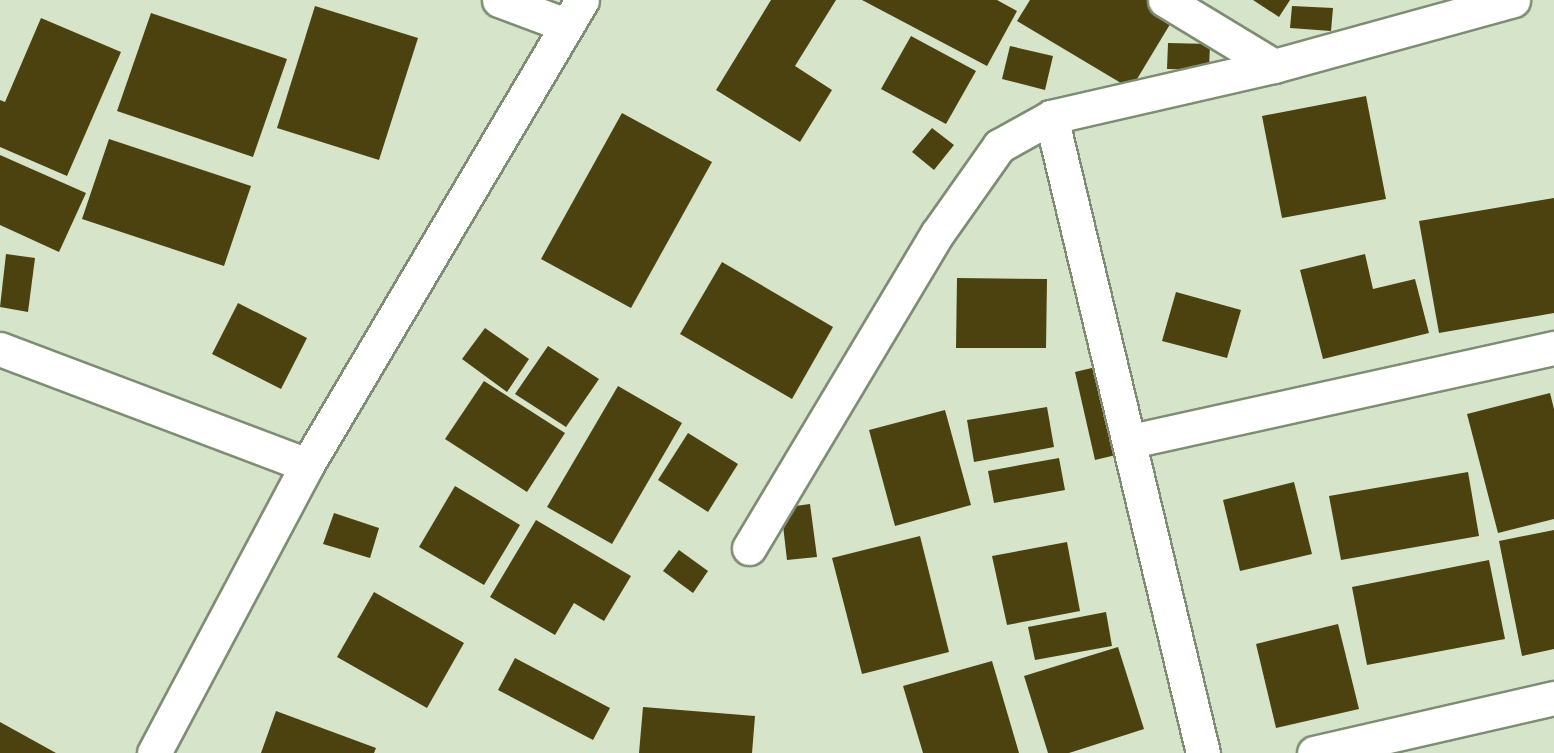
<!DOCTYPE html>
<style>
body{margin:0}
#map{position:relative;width:1554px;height:753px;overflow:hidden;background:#d6e5c9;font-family:"Public Sans",sans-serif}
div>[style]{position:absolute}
.building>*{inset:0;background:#4c420f}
.roads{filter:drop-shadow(2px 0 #7e8d73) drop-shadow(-2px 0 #7e8d73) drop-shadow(0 2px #7e8d73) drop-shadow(0 -2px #7e8d73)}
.minor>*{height:33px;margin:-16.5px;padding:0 16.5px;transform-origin:16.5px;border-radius:16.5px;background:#fff}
span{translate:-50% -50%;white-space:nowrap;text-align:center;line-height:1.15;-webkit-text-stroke:6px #e3f3d6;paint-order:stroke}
</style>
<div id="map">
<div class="building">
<i style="clip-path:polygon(771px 0,836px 0,795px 66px,832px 90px,800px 142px,716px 90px)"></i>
<i style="clip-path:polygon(862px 0,997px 0,1017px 11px,987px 66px)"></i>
<i style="clip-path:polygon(1030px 0,1149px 0,1175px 16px,1131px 89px,1017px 21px)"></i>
<i style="clip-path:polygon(1253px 0,1290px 0,1279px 17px)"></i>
<i style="clip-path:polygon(315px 6px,418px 38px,379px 160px,277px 128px)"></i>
<i style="clip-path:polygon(1292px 6px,1333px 8px,1331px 31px,1290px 28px)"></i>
<i style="clip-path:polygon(151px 13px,287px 59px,253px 157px,117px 111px)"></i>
<i style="clip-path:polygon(41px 18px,121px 52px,67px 176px,0 147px,0 100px,5px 102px)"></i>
<i style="clip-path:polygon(911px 36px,976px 71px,946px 124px,881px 89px)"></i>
<i style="clip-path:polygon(1168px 43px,1210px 44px,1209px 70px,1167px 69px)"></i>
<i style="clip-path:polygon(1010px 46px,1053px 56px,1045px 90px,1002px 79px)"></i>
<i style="clip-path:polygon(1366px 96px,1386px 199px,1282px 218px,1262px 116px)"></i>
<i style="clip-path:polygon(622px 113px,712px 162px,631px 308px,541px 259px)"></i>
<i style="clip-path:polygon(932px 128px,954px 145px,934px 170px,912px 152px)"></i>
<i style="clip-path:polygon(109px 139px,251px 186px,224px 266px,82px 219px)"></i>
<i style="clip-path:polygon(0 155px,86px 193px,59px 252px,0 225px)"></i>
<i style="clip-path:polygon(1554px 198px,1554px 313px,1439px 333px,1419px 221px)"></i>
<i style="clip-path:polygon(6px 254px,35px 258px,28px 312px,0 307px)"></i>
<i style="clip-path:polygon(1365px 254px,1373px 289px,1415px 279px,1429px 333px,1323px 359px,1300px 270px)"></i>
<i style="clip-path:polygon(722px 262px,833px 327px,792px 399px,680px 334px)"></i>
<i style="clip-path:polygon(957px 278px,1047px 279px,1046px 348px,956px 348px)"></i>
<i style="clip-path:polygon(1176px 292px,1241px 310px,1227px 358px,1162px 341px)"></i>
<i style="clip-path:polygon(238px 303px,307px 338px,281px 389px,212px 354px)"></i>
<i style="clip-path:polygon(485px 328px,529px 359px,507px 392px,462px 359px)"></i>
<i style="clip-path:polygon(548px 346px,599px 379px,566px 427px,515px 394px)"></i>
<i style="clip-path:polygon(1100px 366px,1120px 454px,1095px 460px,1075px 372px)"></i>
<i style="clip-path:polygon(484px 381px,565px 433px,527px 492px,445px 439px)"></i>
<i style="clip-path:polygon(618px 386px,682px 423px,612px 544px,547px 507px)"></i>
<i style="clip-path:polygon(1550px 393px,1554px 409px,1554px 519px,1498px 533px,1467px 414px)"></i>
<i style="clip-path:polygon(1047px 407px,1054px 447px,974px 462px,967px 420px)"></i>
<i style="clip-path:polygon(945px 410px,971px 505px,895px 526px,869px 430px)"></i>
<i style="clip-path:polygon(688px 433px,738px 464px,708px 512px,658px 480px)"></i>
<i style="clip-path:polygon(1059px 458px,1065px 490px,994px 503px,988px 471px)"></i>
<i style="clip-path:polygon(1468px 472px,1479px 536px,1341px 560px,1329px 496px)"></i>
<i style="clip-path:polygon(1294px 482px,1312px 554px,1240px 571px,1223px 500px)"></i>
<i style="clip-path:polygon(455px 486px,520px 525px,484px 585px,419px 547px)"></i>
<i style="clip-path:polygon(810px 504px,817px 557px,787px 560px,781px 508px)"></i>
<i style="clip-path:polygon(334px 513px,379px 528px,370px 558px,323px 544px)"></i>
<i style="clip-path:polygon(536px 520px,631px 576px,604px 621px,574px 603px,555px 635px,490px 597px)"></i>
<i style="clip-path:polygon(1554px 530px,1554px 649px,1522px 656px,1499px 541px)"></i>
<i style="clip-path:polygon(920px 536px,949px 652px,862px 674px,832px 558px)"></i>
<i style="clip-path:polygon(1067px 542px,1080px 611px,1007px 625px,992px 556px)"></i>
<i style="clip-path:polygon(679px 550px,708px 571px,693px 593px,663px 571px)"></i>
<i style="clip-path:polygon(1489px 560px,1505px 639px,1367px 665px,1352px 587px)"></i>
<i style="clip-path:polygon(374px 592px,464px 643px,427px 708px,337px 657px)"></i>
<i style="clip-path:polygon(1106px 612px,1112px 646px,1035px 660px,1028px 627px)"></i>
<i style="clip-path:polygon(1338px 624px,1359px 709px,1276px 728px,1256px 644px)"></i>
<i style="clip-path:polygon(1118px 647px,1144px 729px,1069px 753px,1048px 753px,1024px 676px)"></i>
<i style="clip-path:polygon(515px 658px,610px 708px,593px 740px,498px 690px)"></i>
<i style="clip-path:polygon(992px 661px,1019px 753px,923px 753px,903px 686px)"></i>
<i style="clip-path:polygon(643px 707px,755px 716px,752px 753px,639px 753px)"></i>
<i style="clip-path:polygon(276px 711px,376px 748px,374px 753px,261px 753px)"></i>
<i style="clip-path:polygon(0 722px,56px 753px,0 753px)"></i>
</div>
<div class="roads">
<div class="minor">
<i style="left:499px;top:0;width:72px;rotate:20.5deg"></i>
<i style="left:1165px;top:0;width:127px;rotate:31.2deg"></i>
<i style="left:1051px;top:117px;width:654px;rotate:76.56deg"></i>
<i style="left:0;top:349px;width:328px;rotate:20.7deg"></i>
<i style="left:1131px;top:441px;width:433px;rotate:-12.4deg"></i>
<i style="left:749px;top:548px;width:366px;rotate:-59.1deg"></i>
<i style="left:937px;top:234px;width:108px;rotate:-54.8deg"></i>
<i style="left:999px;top:146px;width:60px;rotate:-29.1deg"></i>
<i style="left:1051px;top:117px;width:229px;rotate:-12.9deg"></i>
<i style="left:1274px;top:66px;width:248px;rotate:-15.4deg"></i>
<i style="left:154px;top:753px;width:326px;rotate:-62deg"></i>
<i style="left:307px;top:465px;width:540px;rotate:-59.4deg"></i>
<i style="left:1314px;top:753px;width:246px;rotate:-12.9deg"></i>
</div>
</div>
</div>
